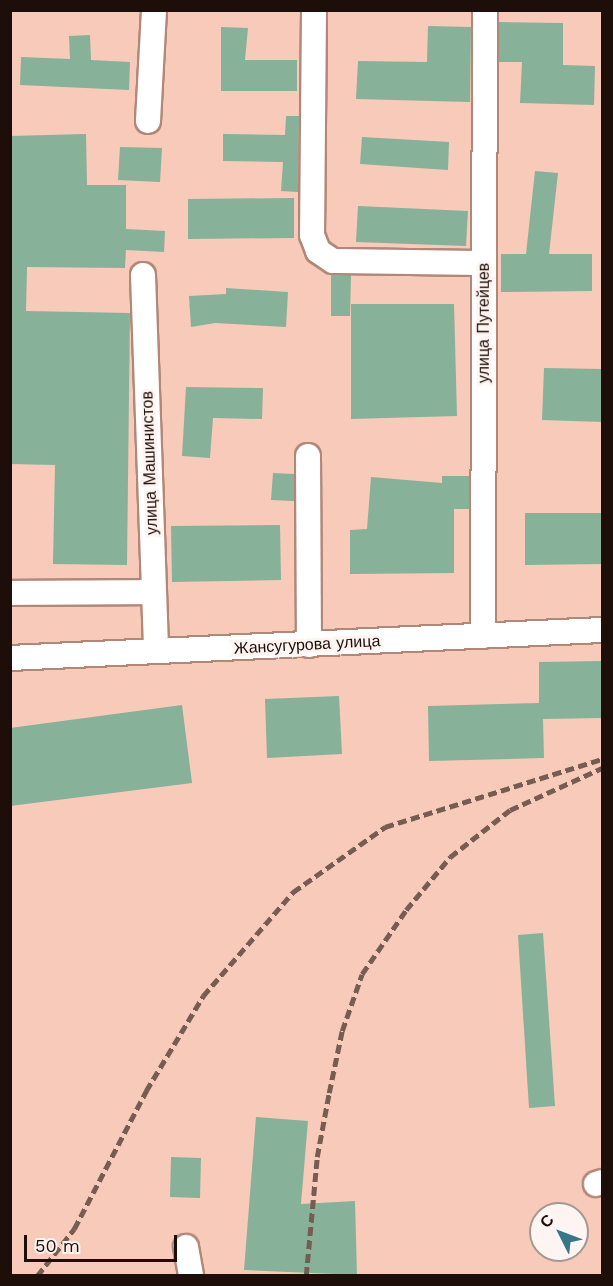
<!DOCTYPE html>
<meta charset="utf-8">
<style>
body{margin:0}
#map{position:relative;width:613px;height:1286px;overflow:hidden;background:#f7caba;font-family:"Work Sans",sans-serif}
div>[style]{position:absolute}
.building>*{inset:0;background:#87b199}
.roads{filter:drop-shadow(2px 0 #b18778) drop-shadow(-2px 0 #b18778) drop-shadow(0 2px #b18778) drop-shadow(0 -2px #b18778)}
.minor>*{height:24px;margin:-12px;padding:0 12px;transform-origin:12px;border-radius:12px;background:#fff}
.rail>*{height:4.5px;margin-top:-2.25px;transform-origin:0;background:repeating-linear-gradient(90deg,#775c52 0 9px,transparent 0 13.5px)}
span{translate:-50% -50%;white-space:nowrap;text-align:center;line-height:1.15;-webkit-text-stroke:6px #fef4f1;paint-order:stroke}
.street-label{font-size:16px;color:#1d0e09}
.frame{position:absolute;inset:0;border:12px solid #1d0e09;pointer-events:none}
.north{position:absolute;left:529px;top:1202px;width:60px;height:60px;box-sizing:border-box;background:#fef4f1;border:2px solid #a49894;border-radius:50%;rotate:312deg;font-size:16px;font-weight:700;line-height:24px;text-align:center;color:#1d0e09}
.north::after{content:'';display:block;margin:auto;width:21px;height:27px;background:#36778a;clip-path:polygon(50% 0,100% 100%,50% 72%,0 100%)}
.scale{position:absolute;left:24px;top:1235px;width:153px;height:27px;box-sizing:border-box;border:3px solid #1d0e09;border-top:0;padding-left:8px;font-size:18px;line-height:21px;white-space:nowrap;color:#1d0e09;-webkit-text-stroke:4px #fef4f1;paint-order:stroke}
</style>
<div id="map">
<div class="building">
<i style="clip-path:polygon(499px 22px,563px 23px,563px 65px,595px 66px,594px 105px,520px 103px,522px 62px,499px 62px)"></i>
<i style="clip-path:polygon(428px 26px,471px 27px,470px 102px,356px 99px,358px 61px,427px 62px)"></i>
<i style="clip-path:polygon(221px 27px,248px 28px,245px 60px,297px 60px,297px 91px,221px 91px)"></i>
<i style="clip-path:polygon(90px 35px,91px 60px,130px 62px,129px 90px,20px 85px,21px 57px,70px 59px,69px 36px)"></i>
<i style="clip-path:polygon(286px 116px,299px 116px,298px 192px,281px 191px,283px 162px,223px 161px,223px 134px,285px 135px)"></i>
<i style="clip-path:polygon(86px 134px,87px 185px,126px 185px,126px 229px,165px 231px,164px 252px,126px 250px,125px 268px,27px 267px,26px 311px,130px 313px,127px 565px,53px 564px,55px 465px,10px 464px,10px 136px)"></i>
<i style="clip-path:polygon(362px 137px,449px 142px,448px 170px,360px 164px)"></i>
<i style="clip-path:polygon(120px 147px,162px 148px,160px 182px,118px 180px)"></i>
<i style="clip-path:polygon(535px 171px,558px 173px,549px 254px,592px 254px,592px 291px,501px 292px,501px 254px,526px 254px)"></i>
<i style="clip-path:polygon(294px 198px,294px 238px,188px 239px,188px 199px)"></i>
<i style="clip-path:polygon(358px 206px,468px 211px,466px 246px,356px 242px)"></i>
<i style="clip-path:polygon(331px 275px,351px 275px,350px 316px,331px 316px)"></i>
<i style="clip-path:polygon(226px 288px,288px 292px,286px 327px,215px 323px,191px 327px,189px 296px,226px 294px)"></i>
<i style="clip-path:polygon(351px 304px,454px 304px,457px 416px,351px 419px)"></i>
<i style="clip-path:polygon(544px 368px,603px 369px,603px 422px,542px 420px)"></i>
<i style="clip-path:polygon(186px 387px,263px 388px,262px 419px,213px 418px,210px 458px,182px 456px)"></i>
<i style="clip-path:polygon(273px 473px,294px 474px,294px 501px,271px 500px)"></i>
<i style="clip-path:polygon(442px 476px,469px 476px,469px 509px,454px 509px,454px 573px,350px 574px,350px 530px,367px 529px,371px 477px,442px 483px)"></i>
<i style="clip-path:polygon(525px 513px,603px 513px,603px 564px,525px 565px)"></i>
<i style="clip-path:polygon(280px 525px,281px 580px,172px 582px,171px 526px)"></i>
<i style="clip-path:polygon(603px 661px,603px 718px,543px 719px,544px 758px,429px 761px,428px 706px,539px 703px,539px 662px)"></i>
<i style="clip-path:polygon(339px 696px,342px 754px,267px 758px,265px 699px)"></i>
<i style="clip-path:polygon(182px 705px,192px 783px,10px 806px,10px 728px)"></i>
<i style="clip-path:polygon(543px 933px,555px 1106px,529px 1108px,518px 935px)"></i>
<i style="clip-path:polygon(256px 1117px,308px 1121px,301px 1204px,355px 1201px,357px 1275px,244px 1270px)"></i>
<i style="clip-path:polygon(171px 1157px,201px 1158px,200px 1198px,170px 1197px)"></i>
</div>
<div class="roads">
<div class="minor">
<i style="left:314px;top:10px;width:225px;rotate:90.5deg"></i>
<i style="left:312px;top:235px;width:17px;rotate:69deg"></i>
<i style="left:318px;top:251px;width:18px;rotate:34deg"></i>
<i style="left:333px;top:261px;width:151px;rotate:0.8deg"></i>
<i style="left:148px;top:121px;width:111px;rotate:-86.9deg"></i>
<i style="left:143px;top:275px;width:376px;rotate:88deg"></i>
<i style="left:308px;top:456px;width:189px;rotate:89.7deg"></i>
<i style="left:10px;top:593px;width:144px;rotate:-0.4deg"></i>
<i style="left:483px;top:636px;width:626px;rotate:-89.82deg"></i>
<i style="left:10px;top:658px;width:593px;rotate:-2.71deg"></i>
<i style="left:596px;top:1184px;width:6px;rotate:-18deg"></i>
<i style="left:186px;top:1247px;width:29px;rotate:80deg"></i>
</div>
</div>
<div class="rail">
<i style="left:37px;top:1276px;width:60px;rotate:-51.8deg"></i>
<i style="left:74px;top:1229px;width:156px;rotate:-62.4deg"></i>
<i style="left:146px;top:1091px;width:111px;rotate:-59deg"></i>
<i style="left:203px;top:996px;width:138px;rotate:-49.1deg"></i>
<i style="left:293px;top:892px;width:113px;rotate:-35.2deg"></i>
<i style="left:385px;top:827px;width:227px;rotate:-17.4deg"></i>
<i style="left:306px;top:1276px;width:120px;rotate:-84.7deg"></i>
<i style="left:317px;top:1157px;width:65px;rotate:-79.4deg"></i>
<i style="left:329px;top:1093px;width:63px;rotate:-78.2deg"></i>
<i style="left:342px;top:1031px;width:60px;rotate:-70.7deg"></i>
<i style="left:362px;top:974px;width:78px;rotate:-55.5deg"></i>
<i style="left:406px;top:910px;width:69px;rotate:-50.3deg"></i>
<i style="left:450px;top:857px;width:76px;rotate:-38.1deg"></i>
<i style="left:510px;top:810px;width:101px;rotate:-24.5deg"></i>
</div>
<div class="street-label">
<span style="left:484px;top:323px;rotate:-90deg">улица Путейцев</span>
<span style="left:150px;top:463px;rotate:-92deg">улица Машинистов</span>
<span style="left:307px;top:645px;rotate:-3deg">Жансугурова улица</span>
</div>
<div class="frame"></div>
<div class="north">С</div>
<div class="scale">50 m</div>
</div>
